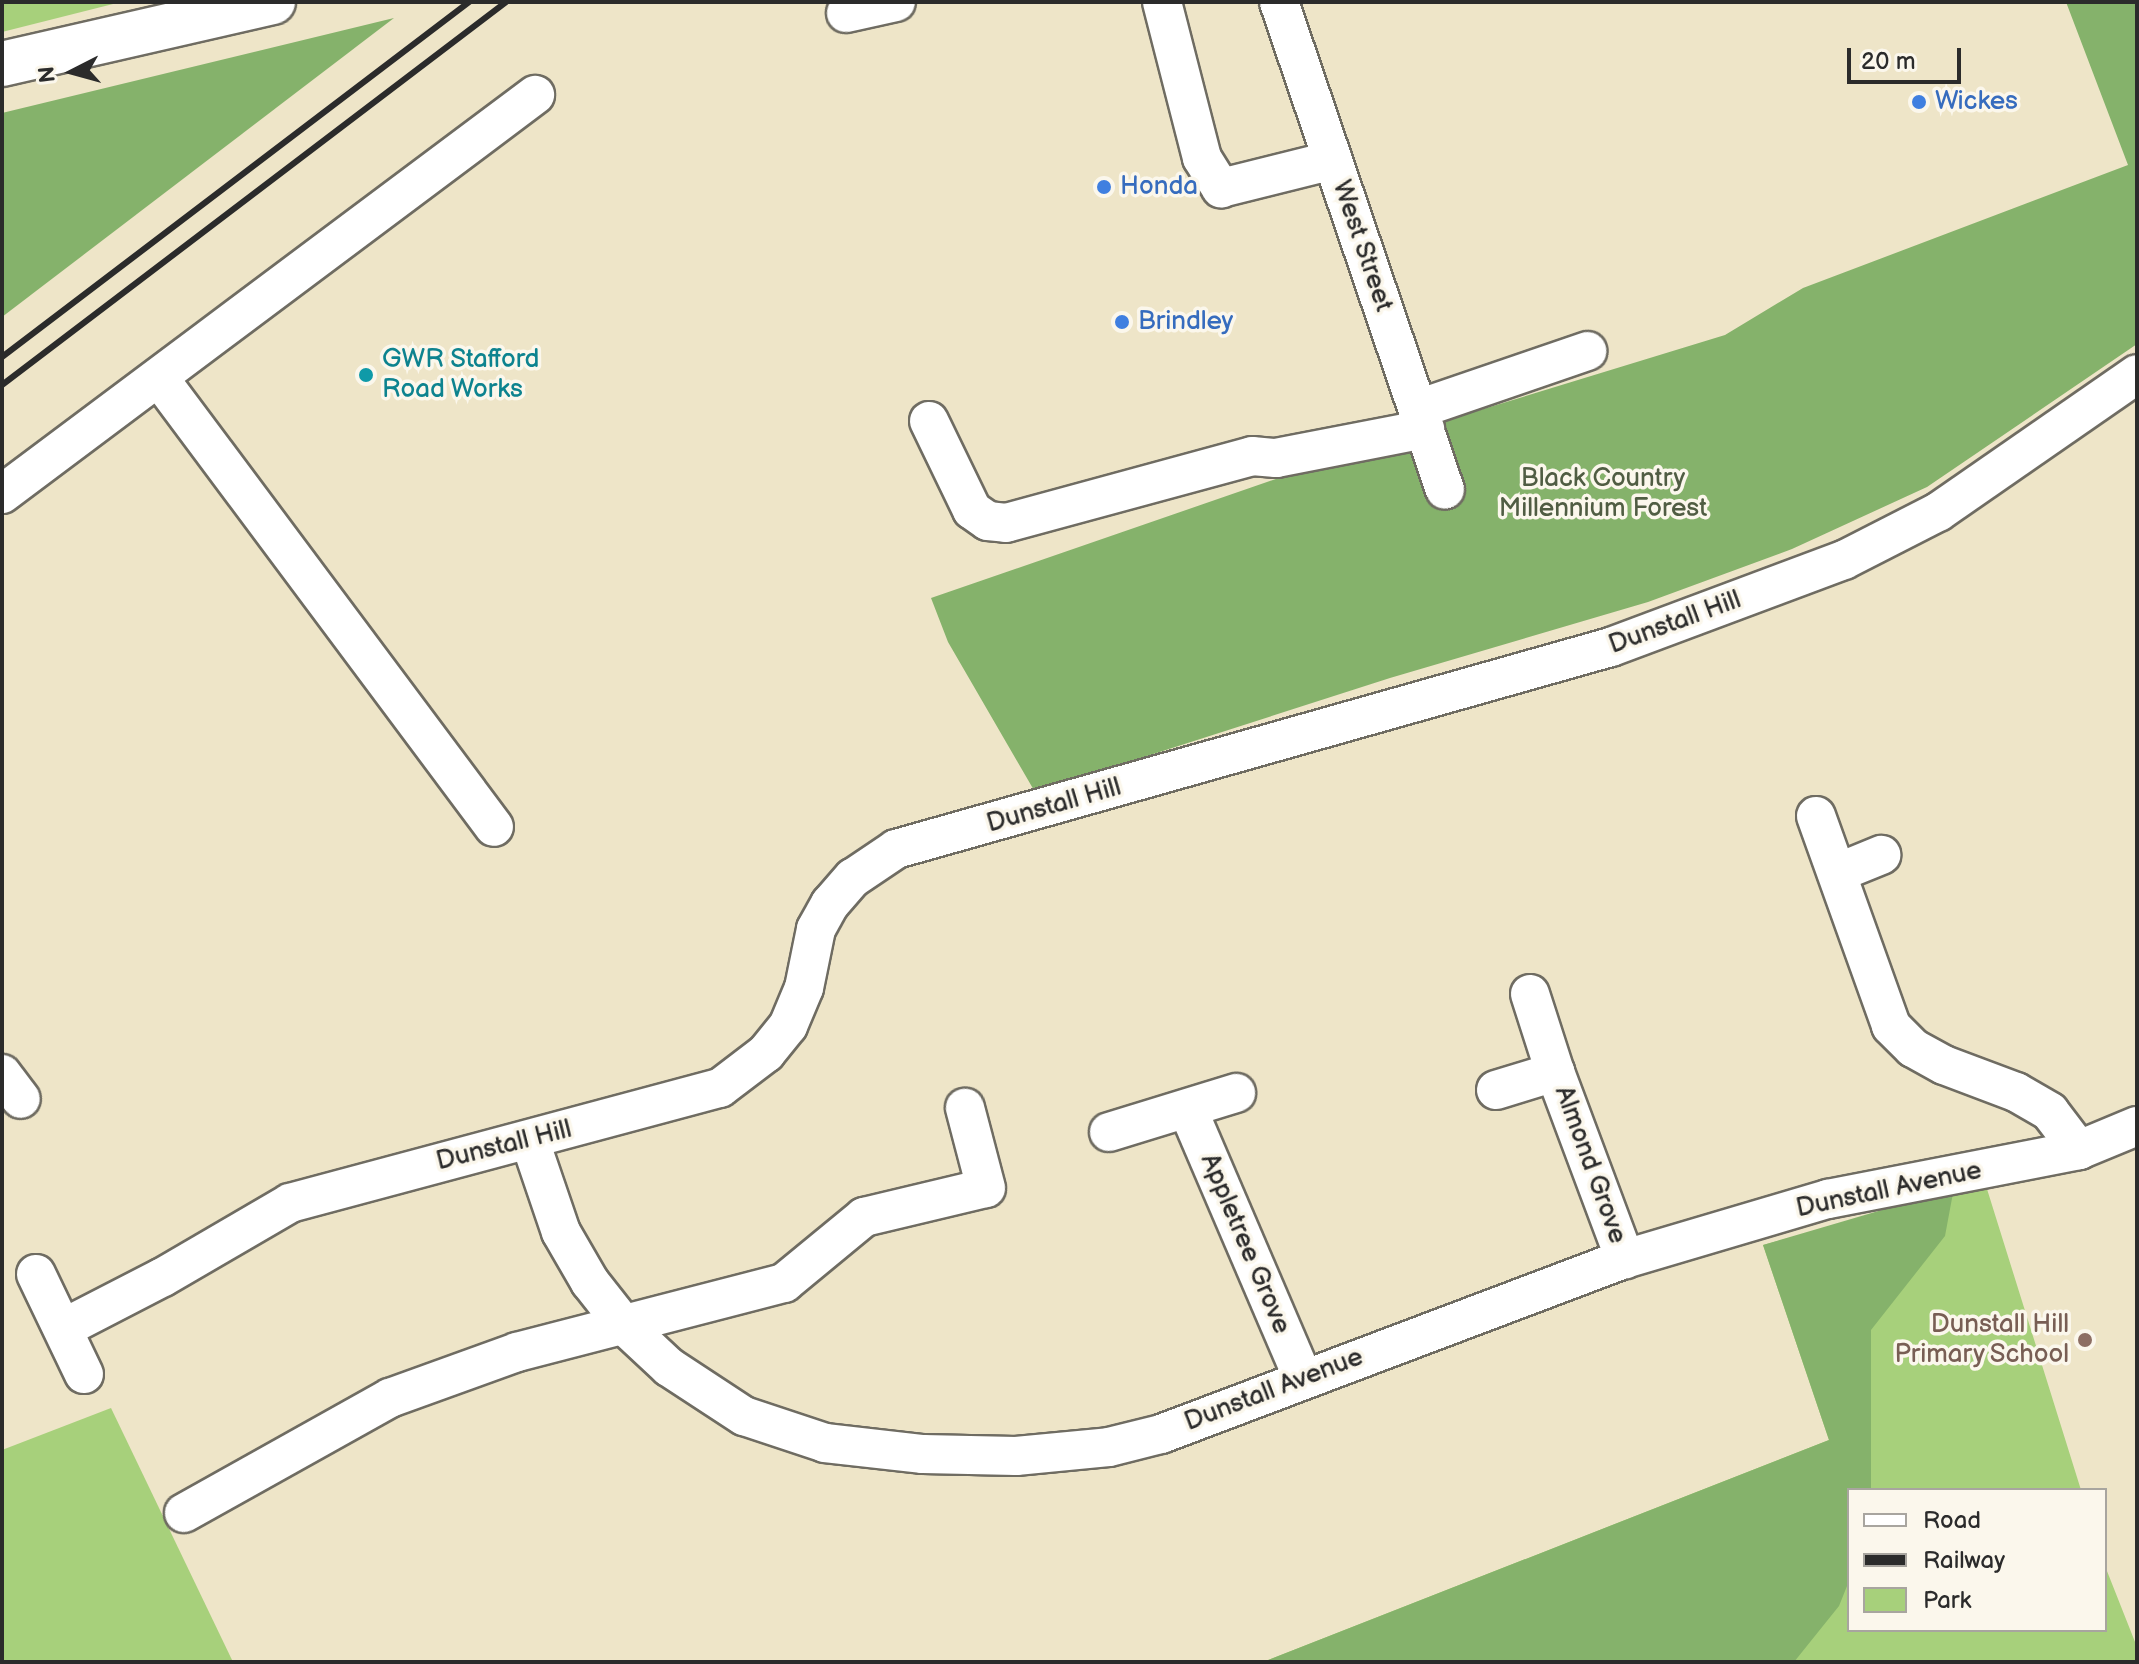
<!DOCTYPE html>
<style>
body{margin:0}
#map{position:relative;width:2139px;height:1664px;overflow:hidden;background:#eee5c8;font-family:"Balsamiq Sans",sans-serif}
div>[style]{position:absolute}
.green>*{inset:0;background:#a7d07b}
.forest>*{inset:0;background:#85b26b}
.roads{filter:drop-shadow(2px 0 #6f6c62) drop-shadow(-2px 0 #6f6c62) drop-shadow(0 2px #6f6c62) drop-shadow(0 -2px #6f6c62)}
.minor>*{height:38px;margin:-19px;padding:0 19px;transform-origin:19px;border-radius:19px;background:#fff}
.highway>*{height:44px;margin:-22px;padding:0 22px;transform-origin:22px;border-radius:22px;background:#fff}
.rail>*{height:6px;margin:-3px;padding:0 3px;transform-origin:3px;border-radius:3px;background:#2b2b2b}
.dots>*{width:22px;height:22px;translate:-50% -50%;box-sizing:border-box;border:4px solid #fbf7ec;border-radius:50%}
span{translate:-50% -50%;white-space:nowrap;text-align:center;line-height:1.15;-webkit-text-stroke:7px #fbf7ec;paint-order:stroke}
.shop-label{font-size:26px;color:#366cbe}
.left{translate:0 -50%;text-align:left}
.street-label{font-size:26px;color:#2b2b2b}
.culture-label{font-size:26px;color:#0d838f}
.park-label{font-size:26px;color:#505d43}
.education-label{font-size:26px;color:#785e54}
.right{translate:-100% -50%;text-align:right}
.frame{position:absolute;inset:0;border:4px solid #2b2b2b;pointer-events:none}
.legend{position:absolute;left:1847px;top:1488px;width:260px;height:144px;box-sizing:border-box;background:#fbf7ec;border:2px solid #a8a59f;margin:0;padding:10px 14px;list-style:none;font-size:24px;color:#2b2b2b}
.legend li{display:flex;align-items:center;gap:16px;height:40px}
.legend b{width:40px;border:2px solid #a8a59f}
.north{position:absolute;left:32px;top:32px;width:80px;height:80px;-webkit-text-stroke:6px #fbf7ec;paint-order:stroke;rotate:264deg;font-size:22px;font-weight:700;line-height:32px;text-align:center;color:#2b2b2b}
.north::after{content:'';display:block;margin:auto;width:28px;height:36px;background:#2b2b2b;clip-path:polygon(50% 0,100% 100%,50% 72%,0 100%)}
.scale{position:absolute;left:1847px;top:48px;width:114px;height:36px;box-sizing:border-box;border:4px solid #2b2b2b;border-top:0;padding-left:10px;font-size:24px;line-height:28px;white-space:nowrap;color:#2b2b2b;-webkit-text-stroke:6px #fbf7ec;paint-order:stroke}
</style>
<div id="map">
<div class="green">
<i style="clip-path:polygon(2px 2px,121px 2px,2px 32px)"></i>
<i style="clip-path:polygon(1987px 1189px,2081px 1490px,1849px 1490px,1849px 1630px,2105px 1630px,2105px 1566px,2137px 1647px,2137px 1662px,1263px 1662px,1829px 1440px,1763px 1245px,1953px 1193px)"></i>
<i style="clip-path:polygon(111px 1408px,233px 1662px,2px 1662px,2px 1450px)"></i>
</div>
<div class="forest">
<i style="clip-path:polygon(2066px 2px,2137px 2px,2137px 344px,1927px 487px,1792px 549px,1648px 602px,1390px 678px,1035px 792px,948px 642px,931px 598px,1444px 421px,1725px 335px,1803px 288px,2128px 165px)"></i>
<i style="clip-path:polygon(394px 18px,2px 317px,2px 113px)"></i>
<i style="clip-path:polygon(1953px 1193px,1945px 1236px,1871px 1330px,1871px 1490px,1849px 1490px,1849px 1581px,1839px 1606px,1794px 1662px,1263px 1662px,1829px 1440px,1763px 1245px,1909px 1202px)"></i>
</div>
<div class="roads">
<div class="minor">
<i style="left:1162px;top:2px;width:161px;rotate:75.6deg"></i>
<i style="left:1202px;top:158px;width:36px;rotate:58deg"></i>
<i style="left:1221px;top:188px;width:115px;rotate:-14deg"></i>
<i style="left:1279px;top:2px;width:515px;rotate:71.21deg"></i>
<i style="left:846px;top:13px;width:51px;rotate:-12.4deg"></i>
<i style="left:159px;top:378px;width:560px;rotate:53.27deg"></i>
<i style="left:1418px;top:409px;width:179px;rotate:-18.9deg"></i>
<i style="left:929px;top:421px;width:99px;rotate:64.2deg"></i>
<i style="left:972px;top:510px;width:19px;rotate:35deg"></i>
<i style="left:988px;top:521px;width:18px;rotate:6deg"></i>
<i style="left:1006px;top:523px;width:255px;rotate:-15.2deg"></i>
<i style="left:1252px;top:456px;width:24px;rotate:5deg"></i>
<i style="left:1276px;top:458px;width:152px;rotate:-11deg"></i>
<i style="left:2px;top:494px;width:666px;rotate:-36.82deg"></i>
<i style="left:1816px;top:816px;width:223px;rotate:70.3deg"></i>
<i style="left:1891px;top:1026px;width:31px;rotate:45deg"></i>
<i style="left:1913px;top:1048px;width:35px;rotate:29deg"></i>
<i style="left:1944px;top:1065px;width:77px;rotate:20.6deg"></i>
<i style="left:2016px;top:1092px;width:39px;rotate:30deg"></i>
<i style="left:2050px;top:1112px;width:48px;rotate:52.7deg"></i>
<i style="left:1837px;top:873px;width:48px;rotate:-22.2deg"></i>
<i style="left:1530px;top:994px;width:82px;rotate:72.2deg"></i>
<i style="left:1555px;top:1072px;width:200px;rotate:69.5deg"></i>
<i style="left:2px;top:1074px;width:31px;rotate:53deg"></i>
<i style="left:1496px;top:1090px;width:62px;rotate:-17deg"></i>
<i style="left:1188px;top:1110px;width:292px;rotate:66.8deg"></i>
<i style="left:1109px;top:1132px;width:133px;rotate:-17.1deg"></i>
<i style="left:530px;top:1141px;width:96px;rotate:71.2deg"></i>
<i style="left:561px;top:1232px;width:58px;rotate:59.9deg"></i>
<i style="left:590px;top:1282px;width:55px;rotate:51.7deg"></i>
<i style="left:624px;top:1325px;width:62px;rotate:43deg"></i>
<i style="left:669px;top:1367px;width:90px;rotate:33.2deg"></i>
<i style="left:744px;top:1416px;width:85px;rotate:18.4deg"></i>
<i style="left:825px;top:1443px;width:99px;rotate:6.4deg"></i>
<i style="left:923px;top:1454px;width:93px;rotate:1.2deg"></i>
<i style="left:1016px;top:1456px;width:93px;rotate:-5.5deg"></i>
<i style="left:1109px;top:1447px;width:54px;rotate:-14deg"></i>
<i style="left:1161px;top:1434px;width:496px;rotate:-20.7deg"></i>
<i style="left:1625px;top:1259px;width:212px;rotate:-16.5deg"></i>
<i style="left:1828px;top:1199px;width:256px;rotate:-11deg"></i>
<i style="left:2079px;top:1150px;width:63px;rotate:-22.5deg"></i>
<i style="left:36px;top:1274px;width:111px;rotate:64.4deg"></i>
<i style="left:64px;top:1328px;width:111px;rotate:-27.3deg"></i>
<i style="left:163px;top:1277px;width:147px;rotate:-30.2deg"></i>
<i style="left:290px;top:1203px;width:445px;rotate:-15deg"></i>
<i style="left:720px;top:1088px;width:58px;rotate:-37.3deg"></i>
<i style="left:766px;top:1053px;width:35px;rotate:-51deg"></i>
<i style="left:788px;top:1026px;width:41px;rotate:-67.2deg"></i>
<i style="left:804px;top:988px;width:60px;rotate:-78.5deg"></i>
<i style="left:816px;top:929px;width:29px;rotate:-61deg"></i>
<i style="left:830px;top:904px;width:35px;rotate:-49deg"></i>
<i style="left:853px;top:878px;width:52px;rotate:-34deg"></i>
<i style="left:896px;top:849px;width:743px;rotate:-15.78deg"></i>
<i style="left:1611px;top:647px;width:249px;rotate:-20.5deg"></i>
<i style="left:1844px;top:560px;width:106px;rotate:-27.1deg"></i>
<i style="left:1938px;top:512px;width:242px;rotate:-34.7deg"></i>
<i style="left:184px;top:1513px;width:236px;rotate:-29.2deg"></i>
<i style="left:390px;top:1398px;width:135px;rotate:-19.9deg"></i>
<i style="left:517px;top:1352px;width:276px;rotate:-14.5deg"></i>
<i style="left:784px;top:1283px;width:104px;rotate:-39.5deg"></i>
<i style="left:864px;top:1217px;width:125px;rotate:-13.4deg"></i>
<i style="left:986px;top:1188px;width:83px;rotate:-104.7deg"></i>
</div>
<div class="highway">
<i style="left:2px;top:64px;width:278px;rotate:-12.9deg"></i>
</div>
</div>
<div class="rail">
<i style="left:2px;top:357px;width:587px;rotate:-37.24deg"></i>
<i style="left:2px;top:385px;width:633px;rotate:-37.23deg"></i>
</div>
<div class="dots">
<i style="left:1919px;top:102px;background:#3f7fe0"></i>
<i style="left:1104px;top:187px;background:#3f7fe0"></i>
<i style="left:1122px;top:322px;background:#3f7fe0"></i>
<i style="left:366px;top:375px;background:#0f9aa8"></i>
<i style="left:2085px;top:1340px;background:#8d6e63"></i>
</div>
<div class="shop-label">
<span class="left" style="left:1935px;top:102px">Wickes</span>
<span class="left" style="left:1120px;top:187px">Honda</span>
<span class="left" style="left:1138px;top:322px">Brindley</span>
</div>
<div class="street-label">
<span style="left:1362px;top:246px;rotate:71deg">West Street</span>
<span style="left:1675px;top:623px;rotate:-20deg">Dunstall Hill</span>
<span style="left:1054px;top:806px;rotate:-16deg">Dunstall Hill</span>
<span style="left:504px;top:1146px;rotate:-14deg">Dunstall Hill</span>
<span style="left:1590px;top:1165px;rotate:70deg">Almond Grove</span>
<span style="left:1889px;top:1190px;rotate:-12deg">Dunstall Avenue</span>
<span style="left:1245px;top:1244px;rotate:67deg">Appletree Grove</span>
<span style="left:1274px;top:1390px;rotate:-21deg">Dunstall Avenue</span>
</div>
<div class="culture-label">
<span class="left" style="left:382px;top:375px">GWR Stafford<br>Road Works</span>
</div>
<div class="park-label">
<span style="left:1603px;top:494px">Black Country<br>Millennium Forest</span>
</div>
<div class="education-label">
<span class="right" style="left:2069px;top:1340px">Dunstall Hill<br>Primary School</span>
</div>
<div class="frame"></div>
<ul class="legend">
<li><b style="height:10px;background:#fff"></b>Road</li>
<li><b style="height:10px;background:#2b2b2b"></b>Railway</li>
<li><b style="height:22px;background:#a7d07b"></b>Park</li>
</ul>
<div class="north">N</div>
<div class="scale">20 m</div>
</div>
